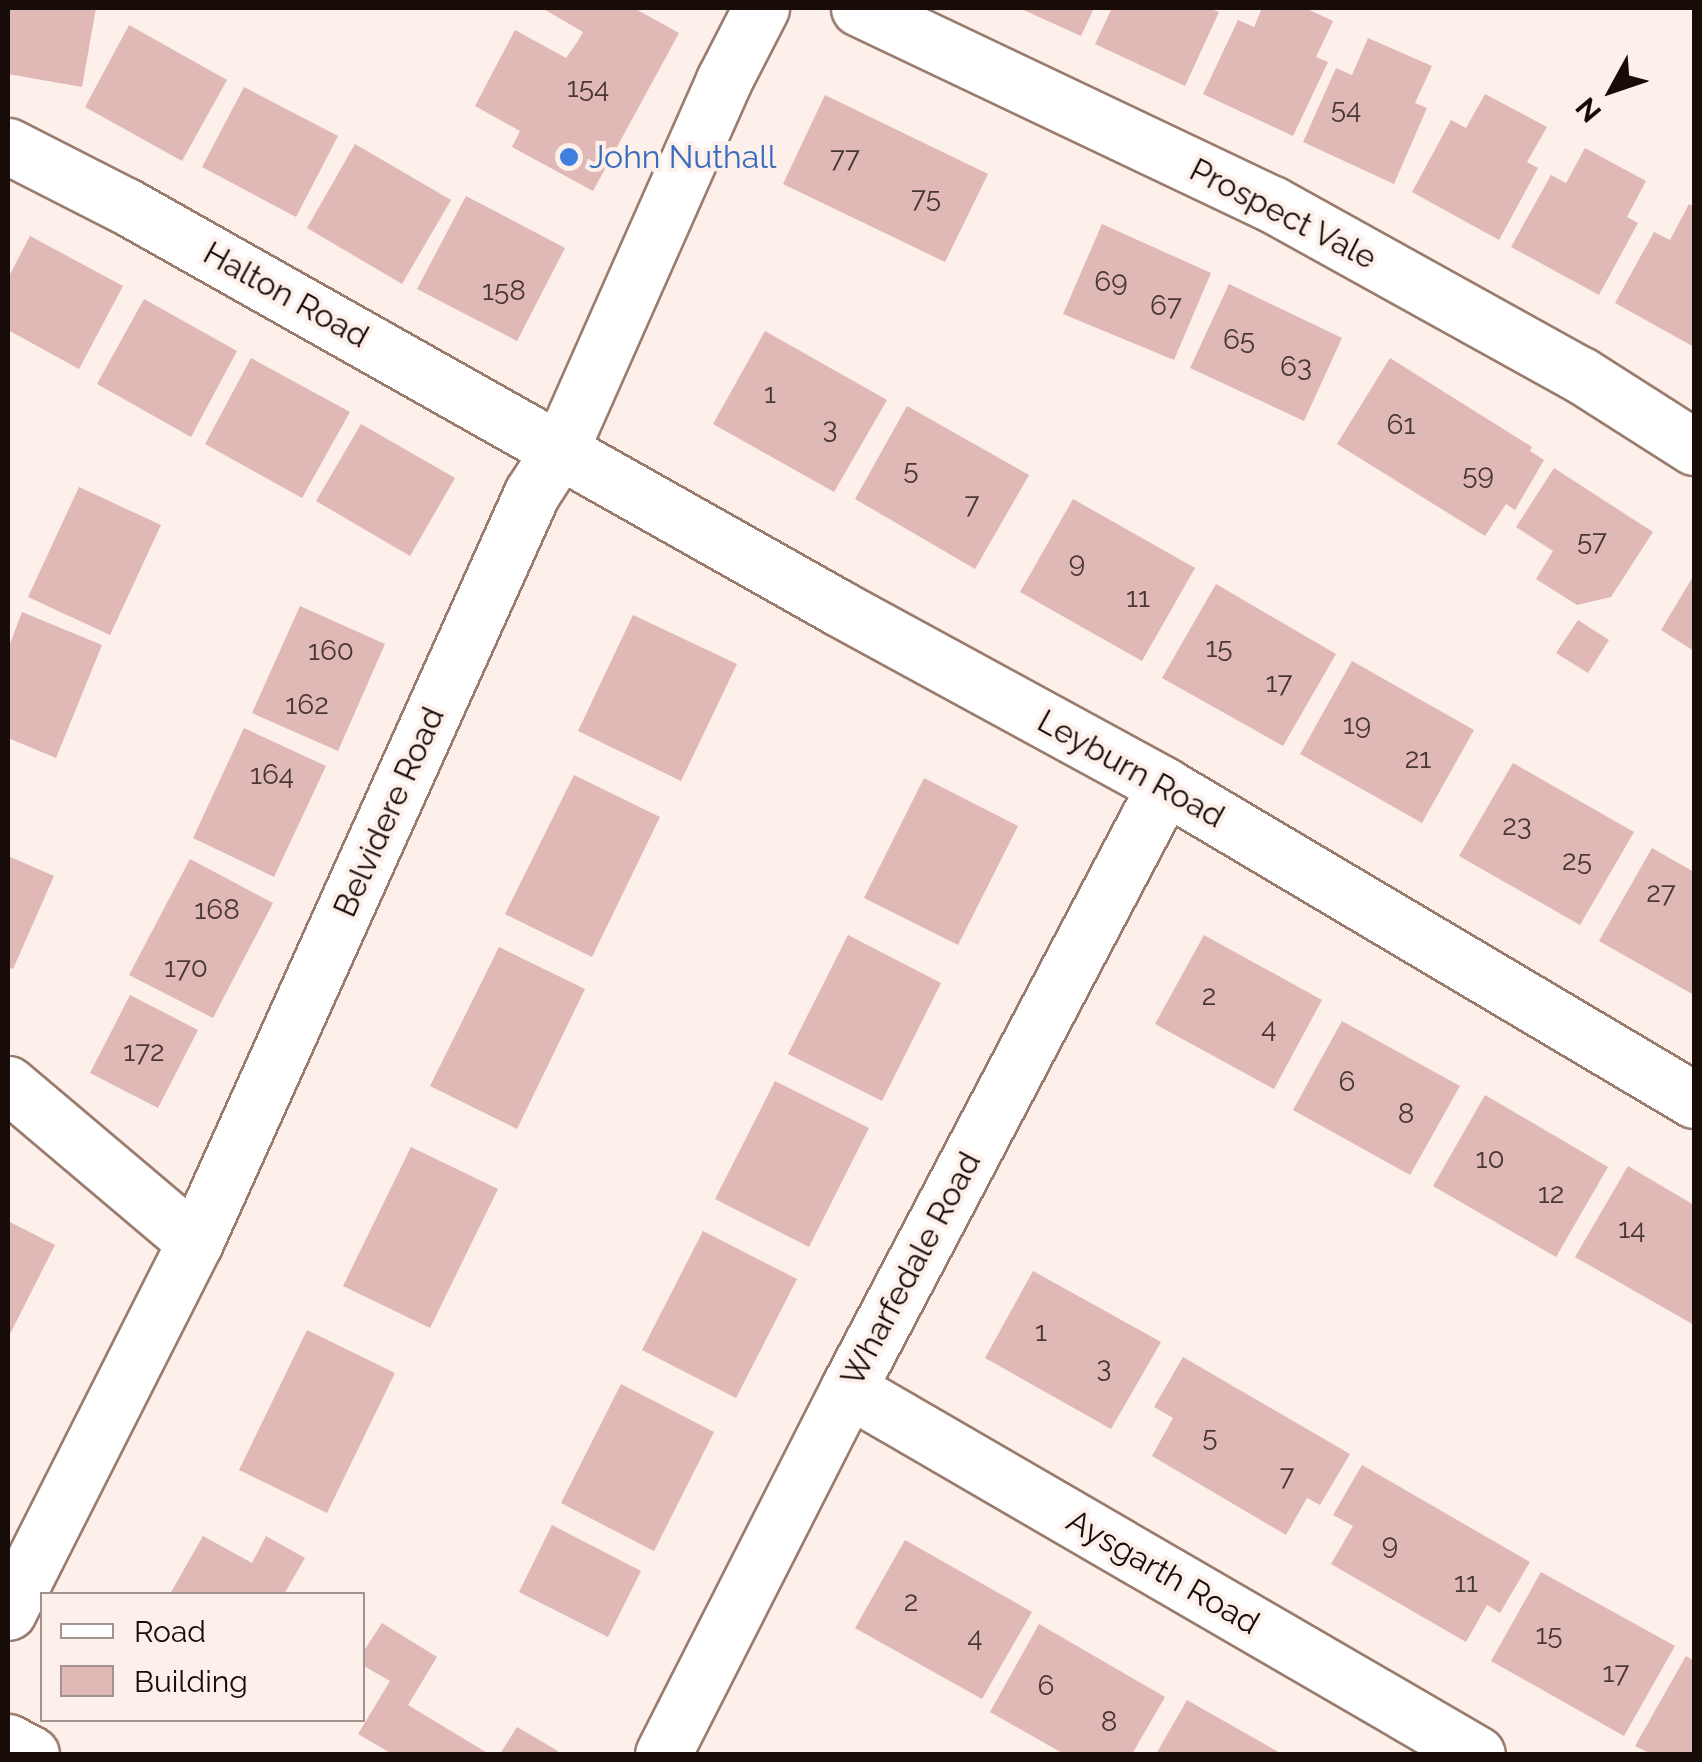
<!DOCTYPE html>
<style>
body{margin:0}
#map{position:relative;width:1702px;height:1762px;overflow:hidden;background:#fdefe9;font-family:Raleway,sans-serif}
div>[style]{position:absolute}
.building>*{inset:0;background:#e0b8b6}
.roads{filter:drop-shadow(2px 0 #9a7c6e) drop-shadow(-2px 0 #9a7c6e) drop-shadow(0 2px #9a7c6e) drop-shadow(0 -2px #9a7c6e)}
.minor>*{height:55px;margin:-27.5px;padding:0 27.5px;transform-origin:27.5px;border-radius:27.5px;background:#fff}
.dots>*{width:28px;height:28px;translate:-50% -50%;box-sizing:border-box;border:5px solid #fdefe9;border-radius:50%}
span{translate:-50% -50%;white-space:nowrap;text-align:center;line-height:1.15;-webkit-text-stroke:8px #fdefe9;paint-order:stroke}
.number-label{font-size:28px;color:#493733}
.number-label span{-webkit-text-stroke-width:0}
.shop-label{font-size:32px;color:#366cbe}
.left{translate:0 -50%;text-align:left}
.street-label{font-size:32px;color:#170c07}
.frame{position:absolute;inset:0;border:10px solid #170c07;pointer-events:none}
.legend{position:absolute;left:40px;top:1592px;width:325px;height:130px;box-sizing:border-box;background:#fdefe9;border:2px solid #a1948f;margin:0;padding:12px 18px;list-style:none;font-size:30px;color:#170c07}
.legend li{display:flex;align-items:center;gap:20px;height:50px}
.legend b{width:50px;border:2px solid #a1948f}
.north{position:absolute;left:1562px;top:40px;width:100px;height:100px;-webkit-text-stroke:8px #fdefe9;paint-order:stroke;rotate:230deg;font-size:28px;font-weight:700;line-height:40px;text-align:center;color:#170c07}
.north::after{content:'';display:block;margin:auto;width:35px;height:45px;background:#170c07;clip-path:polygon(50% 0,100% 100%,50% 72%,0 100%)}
</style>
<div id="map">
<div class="building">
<i style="clip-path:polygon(8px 8px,96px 8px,82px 87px,8px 74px)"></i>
<i style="clip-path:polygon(542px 8px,634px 8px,679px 33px,593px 191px,512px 147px,520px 131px,475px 106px,515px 30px,566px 58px,578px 41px,583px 32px)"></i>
<i style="clip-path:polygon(1019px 8px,1094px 8px,1081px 36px)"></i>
<i style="clip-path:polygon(1112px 8px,1208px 8px,1219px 12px,1185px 86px,1095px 44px)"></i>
<i style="clip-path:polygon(1262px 8px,1305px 8px,1333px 21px,1316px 57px,1328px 62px,1293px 136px,1203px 94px,1238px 20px,1254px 27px)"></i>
<i style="clip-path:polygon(129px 25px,227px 80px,182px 161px,85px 107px)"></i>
<i style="clip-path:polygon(1368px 38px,1432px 66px,1415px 103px,1427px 108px,1394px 184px,1303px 142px,1336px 68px,1352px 75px)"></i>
<i style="clip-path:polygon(244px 87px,338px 136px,296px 217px,202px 167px)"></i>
<i style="clip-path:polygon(1485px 94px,1547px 127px,1527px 162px,1538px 168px,1499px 240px,1412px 192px,1451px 120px,1466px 128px)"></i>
<i style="clip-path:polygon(825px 95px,988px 174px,945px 262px,783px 184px)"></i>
<i style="clip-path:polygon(355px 144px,451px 200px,402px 284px,307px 228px)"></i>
<i style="clip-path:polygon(1585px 148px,1646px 181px,1627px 217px,1638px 223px,1599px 295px,1511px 247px,1551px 175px,1566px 183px)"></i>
<i style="clip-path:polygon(466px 196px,565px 248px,517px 341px,417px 289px)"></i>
<i style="clip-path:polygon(1689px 204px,1694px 207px,1694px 347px,1615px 303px,1654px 232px,1670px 240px)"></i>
<i style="clip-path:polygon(1102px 224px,1211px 273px,1174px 360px,1063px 314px)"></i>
<i style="clip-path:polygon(30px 236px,123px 286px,79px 369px,8px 330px,8px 278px)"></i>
<i style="clip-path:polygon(1229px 284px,1342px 338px,1304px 421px,1190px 368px)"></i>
<i style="clip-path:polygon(144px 299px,237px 351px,191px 437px,97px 384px)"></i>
<i style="clip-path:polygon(765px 331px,887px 400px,834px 492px,713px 424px)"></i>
<i style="clip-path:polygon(251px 358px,350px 412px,302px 498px,205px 444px)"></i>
<i style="clip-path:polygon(1390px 358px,1532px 447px,1530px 451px,1544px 460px,1515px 510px,1506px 504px,1485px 536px,1337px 444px)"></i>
<i style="clip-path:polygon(907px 406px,1029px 475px,975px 569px,855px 499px)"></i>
<i style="clip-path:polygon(361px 424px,455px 478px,410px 556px,316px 501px)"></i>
<i style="clip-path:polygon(1554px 468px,1653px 532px,1611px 597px,1577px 605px,1536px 579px,1553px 551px,1516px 527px)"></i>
<i style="clip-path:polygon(79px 487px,161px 525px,110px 635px,28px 597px)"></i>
<i style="clip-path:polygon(1073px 499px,1195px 568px,1142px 661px,1020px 592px)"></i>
<i style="clip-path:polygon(1694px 575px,1694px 651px,1661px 630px)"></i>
<i style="clip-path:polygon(1216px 584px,1336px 654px,1283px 746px,1162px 678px)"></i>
<i style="clip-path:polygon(300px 606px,385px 644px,338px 751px,252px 713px)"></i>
<i style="clip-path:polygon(22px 612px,102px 645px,56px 758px,8px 738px,8px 649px)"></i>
<i style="clip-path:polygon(633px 615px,737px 664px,681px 781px,578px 731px)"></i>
<i style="clip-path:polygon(1578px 620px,1609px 640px,1588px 673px,1556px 653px)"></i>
<i style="clip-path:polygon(1352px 661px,1474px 730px,1422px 823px,1300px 754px)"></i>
<i style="clip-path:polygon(244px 728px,326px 766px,274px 877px,193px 838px)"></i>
<i style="clip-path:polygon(1513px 763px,1634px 832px,1580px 925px,1459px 856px)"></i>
<i style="clip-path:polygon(574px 775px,660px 817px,592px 957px,505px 914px)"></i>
<i style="clip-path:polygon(924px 778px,1018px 826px,958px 945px,864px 898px)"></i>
<i style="clip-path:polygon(1652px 848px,1694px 872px,1694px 995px,1599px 941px)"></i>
<i style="clip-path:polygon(8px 856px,54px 876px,13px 969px,8px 967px)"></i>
<i style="clip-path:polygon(190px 859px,273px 903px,213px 1018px,129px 975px)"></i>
<i style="clip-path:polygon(848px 935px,941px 983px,882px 1101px,788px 1054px)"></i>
<i style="clip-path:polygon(1204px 935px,1322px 1000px,1274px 1089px,1155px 1024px)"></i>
<i style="clip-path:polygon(499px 947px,585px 989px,517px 1129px,430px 1086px)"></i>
<i style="clip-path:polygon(130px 995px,198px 1030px,158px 1108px,90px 1073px)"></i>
<i style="clip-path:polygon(1342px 1021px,1460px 1086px,1410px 1175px,1293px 1110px)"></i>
<i style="clip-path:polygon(775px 1081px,869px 1128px,809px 1247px,715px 1199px)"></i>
<i style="clip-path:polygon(1485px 1095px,1608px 1167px,1556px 1257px,1433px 1186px)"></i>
<i style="clip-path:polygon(411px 1147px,498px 1189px,430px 1328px,343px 1286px)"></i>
<i style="clip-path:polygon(1628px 1166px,1694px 1205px,1694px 1325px,1575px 1257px)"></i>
<i style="clip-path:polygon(8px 1221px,55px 1245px,8px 1338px)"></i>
<i style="clip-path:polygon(703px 1231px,797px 1279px,736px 1398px,642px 1350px)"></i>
<i style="clip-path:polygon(1033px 1271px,1161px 1342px,1111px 1429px,985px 1358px)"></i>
<i style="clip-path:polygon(307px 1330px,395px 1373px,327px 1513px,239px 1470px)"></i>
<i style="clip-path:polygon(1183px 1357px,1350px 1454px,1320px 1505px,1307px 1498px,1286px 1535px,1152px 1456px,1173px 1418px,1154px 1407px)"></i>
<i style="clip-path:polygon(621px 1384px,714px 1432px,654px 1551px,561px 1503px)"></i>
<i style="clip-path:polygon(1362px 1465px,1530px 1562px,1500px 1613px,1487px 1605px,1466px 1642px,1331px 1564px,1353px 1526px,1333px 1515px)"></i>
<i style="clip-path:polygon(552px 1525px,641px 1571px,608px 1637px,519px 1592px)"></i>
<i style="clip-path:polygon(203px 1536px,252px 1563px,266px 1536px,305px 1558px,284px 1594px,170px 1594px)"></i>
<i style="clip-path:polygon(905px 1540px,1032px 1612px,982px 1699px,855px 1628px)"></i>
<i style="clip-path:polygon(1541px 1572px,1675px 1646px,1624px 1736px,1491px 1661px)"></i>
<i style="clip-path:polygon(382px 1623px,437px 1657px,408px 1705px,489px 1754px,392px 1754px,358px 1734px,390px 1681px,362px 1665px,362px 1654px)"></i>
<i style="clip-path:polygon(1039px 1624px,1165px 1697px,1132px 1754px,1064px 1754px,990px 1712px)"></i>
<i style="clip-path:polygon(1686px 1656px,1694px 1661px,1694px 1754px,1651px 1754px,1635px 1746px)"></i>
<i style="clip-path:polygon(1187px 1700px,1245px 1733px,1282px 1754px,1156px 1754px)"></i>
<i style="clip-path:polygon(517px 1727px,558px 1751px,555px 1754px,500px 1754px)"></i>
</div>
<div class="roads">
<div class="minor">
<i style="left:859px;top:8px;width:457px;rotate:25.4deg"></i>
<i style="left:1272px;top:204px;width:353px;rotate:29deg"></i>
<i style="left:1581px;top:375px;width:134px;rotate:32.5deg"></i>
<i style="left:8px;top:146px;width:132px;rotate:27deg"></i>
<i style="left:126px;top:206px;width:819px;rotate:29.41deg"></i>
<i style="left:839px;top:608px;width:371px;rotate:28.6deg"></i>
<i style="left:1165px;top:786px;width:615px;rotate:30.69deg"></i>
<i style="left:8px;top:1084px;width:245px;rotate:40.2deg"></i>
<i style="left:848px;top:1389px;width:727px;rotate:30.13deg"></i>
<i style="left:8px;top:1612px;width:415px;rotate:-63.2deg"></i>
<i style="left:195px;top:1242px;width:821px;rotate:-65.78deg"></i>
<i style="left:532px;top:493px;width:54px;rotate:-57.2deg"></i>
<i style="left:561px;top:448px;width:402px;rotate:-66.1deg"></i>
<i style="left:724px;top:80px;width:81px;rotate:-62.8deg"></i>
<i style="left:8px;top:1742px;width:26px;rotate:28deg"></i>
<i style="left:663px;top:1754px;width:409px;rotate:-63.1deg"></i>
<i style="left:848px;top:1389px;width:681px;rotate:-62.27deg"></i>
</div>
</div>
<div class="dots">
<i style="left:569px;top:157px;background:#3f7fe0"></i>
</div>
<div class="number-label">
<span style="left:588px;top:88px">154</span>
<span style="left:1346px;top:109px">54</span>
<span style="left:845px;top:158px">77</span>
<span style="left:926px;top:198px">75</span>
<span style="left:1111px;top:282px">69</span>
<span style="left:504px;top:291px">158</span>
<span style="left:1166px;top:306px">67</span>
<span style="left:1239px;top:340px">65</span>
<span style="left:1296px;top:367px">63</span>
<span style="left:770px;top:394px">1</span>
<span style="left:1401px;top:425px">61</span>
<span style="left:830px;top:429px">3</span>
<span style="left:911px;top:470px">5</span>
<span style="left:1478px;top:475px">59</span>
<span style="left:972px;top:504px">7</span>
<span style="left:1592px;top:541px">57</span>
<span style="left:1077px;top:563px">9</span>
<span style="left:1138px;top:598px">11</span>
<span style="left:1219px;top:648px">15</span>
<span style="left:331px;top:651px">160</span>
<span style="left:1279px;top:683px">17</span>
<span style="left:307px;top:705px">162</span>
<span style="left:1357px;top:725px">19</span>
<span style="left:1418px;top:759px">21</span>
<span style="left:272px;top:775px">164</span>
<span style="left:1517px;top:826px">23</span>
<span style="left:1577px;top:861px">25</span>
<span style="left:1661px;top:893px">27</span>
<span style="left:217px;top:910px">168</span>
<span style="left:186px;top:968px">170</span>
<span style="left:1209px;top:996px">2</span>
<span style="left:1269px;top:1028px">4</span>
<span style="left:144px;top:1052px">172</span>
<span style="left:1347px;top:1082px">6</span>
<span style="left:1406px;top:1114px">8</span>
<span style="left:1490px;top:1159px">10</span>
<span style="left:1551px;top:1194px">12</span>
<span style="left:1632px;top:1229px">14</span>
<span style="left:1041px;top:1332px">1</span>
<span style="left:1104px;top:1368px">3</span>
<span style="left:1210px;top:1437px">5</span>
<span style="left:1287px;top:1476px">7</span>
<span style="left:1390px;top:1545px">9</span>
<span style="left:1466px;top:1583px">11</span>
<span style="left:911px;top:1602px">2</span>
<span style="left:1549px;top:1635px">15</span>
<span style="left:975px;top:1637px">4</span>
<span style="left:1616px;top:1673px">17</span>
<span style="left:1046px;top:1686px">6</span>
<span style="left:1109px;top:1722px">8</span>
</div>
<div class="shop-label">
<span class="left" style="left:589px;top:157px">John Nuthall</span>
</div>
<div class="street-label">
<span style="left:1283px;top:214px;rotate:27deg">Prospect Vale</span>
<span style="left:286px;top:295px;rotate:29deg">Halton Road</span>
<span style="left:1131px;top:769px;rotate:29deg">Leyburn Road</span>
<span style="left:389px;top:812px;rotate:-66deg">Belvidere Road</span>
<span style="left:911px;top:1269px;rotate:-62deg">Wharfedale Road</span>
<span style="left:1163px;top:1572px;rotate:30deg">Aysgarth Road</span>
</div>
<div class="frame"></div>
<ul class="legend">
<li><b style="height:12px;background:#fff"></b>Road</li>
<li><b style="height:28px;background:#e0b8b6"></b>Building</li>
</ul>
<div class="north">N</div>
</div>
